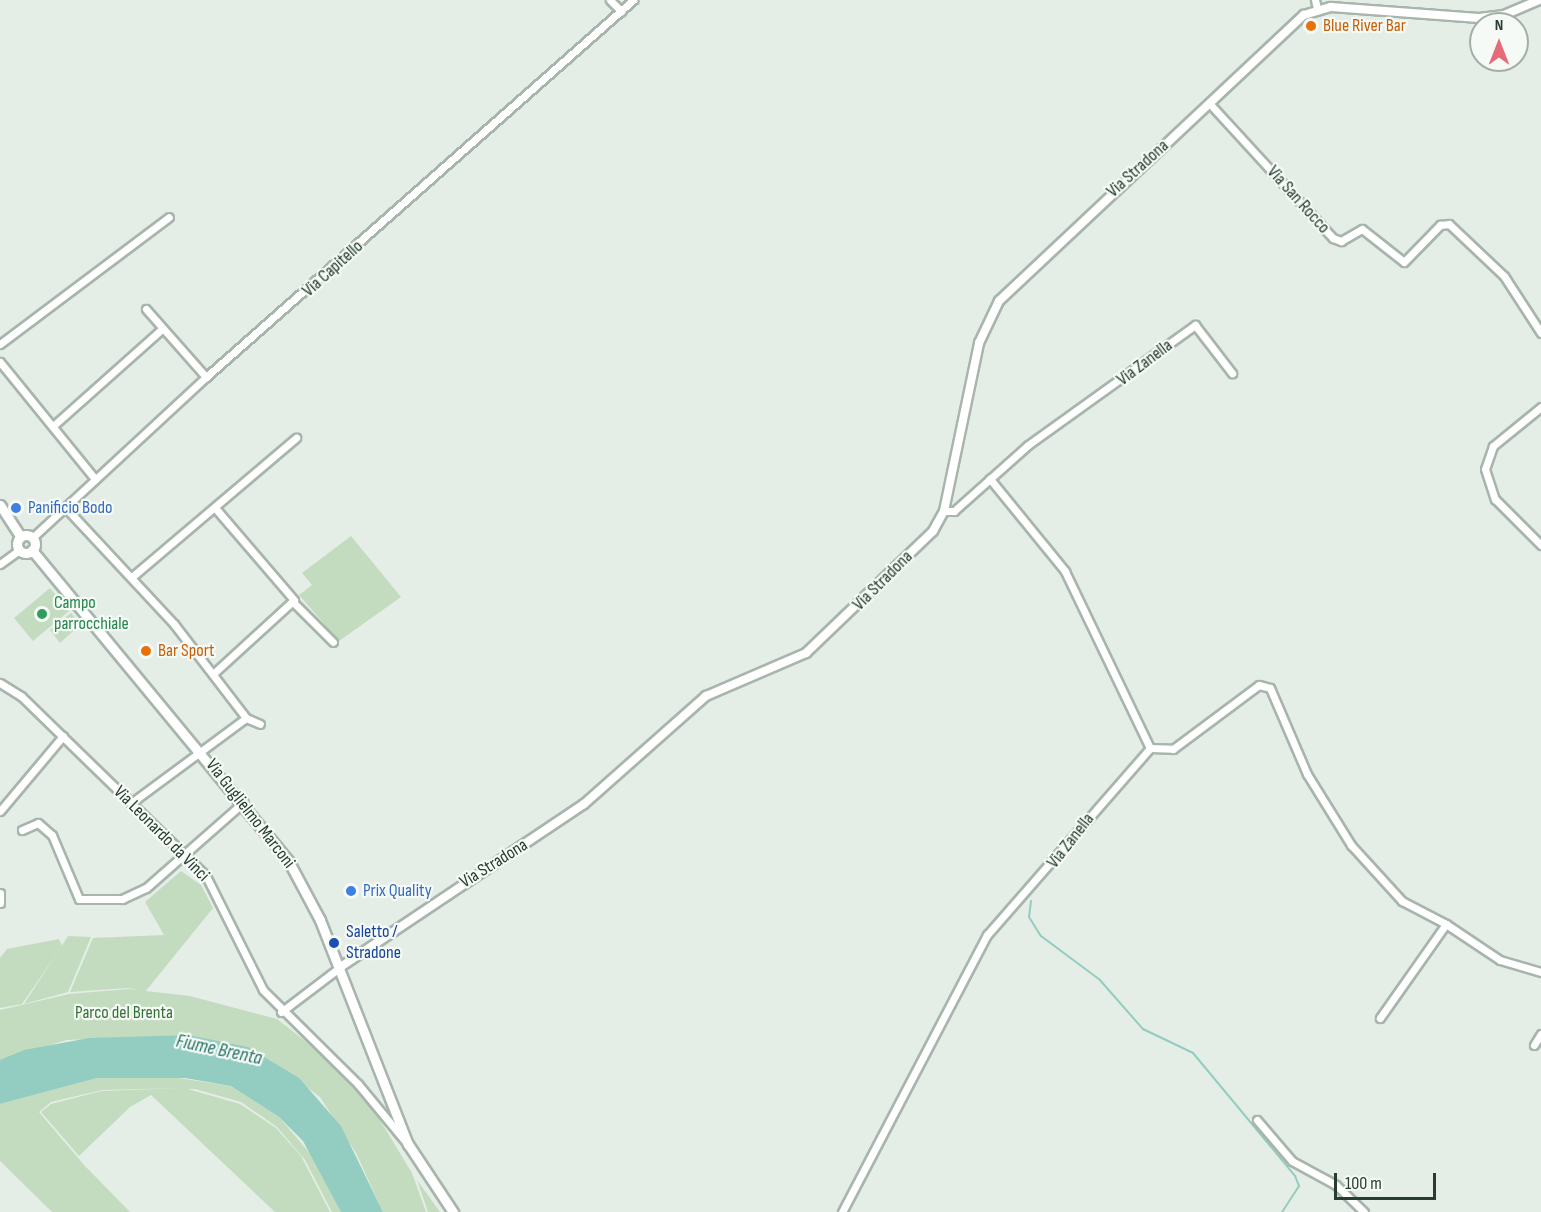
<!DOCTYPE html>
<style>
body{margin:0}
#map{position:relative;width:1541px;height:1212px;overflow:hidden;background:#e5ede7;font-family:"Sofia Sans Condensed",sans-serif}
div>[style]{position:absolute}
.green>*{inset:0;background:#c3dcc0}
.water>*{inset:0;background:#93ccc1}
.stream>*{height:2px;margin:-1px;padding:0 1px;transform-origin:1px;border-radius:1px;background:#93ccc1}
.roads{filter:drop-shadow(2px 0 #a8b5ac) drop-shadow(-2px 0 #a8b5ac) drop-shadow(0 2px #a8b5ac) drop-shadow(0 -2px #a8b5ac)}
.minor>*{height:7px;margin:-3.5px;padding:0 3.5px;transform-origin:3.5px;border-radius:3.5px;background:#fff}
.tertiary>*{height:8px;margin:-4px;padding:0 4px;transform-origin:4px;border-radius:4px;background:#fff}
.secondary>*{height:9px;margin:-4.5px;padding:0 4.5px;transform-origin:4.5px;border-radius:4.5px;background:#fff}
.secondary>.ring{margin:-4.5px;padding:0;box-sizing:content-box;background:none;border:9px solid #fff;border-radius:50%}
.dots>*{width:16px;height:16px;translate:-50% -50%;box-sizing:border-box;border:3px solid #f6faf6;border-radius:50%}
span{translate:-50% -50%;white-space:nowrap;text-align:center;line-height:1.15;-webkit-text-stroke:4.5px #f6faf6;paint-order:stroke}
.food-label{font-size:18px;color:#c56008}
.left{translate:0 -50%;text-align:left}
.street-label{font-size:18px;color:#263d2f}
.shop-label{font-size:18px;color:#366cbe}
.leisure-label{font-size:18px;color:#27864d}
.transit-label{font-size:18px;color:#164399}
.park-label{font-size:18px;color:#347136}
.water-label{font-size:20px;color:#257466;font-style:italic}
.north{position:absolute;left:1469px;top:12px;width:60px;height:60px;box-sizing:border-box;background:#f6faf6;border:2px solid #a3aea6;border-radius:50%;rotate:0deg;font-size:16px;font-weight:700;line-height:24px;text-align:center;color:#263d2f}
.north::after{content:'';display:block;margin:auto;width:21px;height:27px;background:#e56b78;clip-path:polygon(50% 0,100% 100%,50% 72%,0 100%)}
.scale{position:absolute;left:1334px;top:1173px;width:102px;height:27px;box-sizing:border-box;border:3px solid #263d2f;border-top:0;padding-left:8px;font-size:18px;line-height:21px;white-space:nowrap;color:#263d2f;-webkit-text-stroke:4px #f6faf6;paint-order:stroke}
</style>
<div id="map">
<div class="green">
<i style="clip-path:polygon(351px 536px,401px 597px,339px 641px,299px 595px,312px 585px,302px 573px)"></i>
<i style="clip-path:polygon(50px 588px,69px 611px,33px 641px,14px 618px)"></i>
<i style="clip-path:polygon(71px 613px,81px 624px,60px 643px,50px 630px)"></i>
<i style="clip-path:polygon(181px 871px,201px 885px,213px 908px,145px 992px,128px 988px,70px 992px,93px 938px,164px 935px,145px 902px)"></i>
<i style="clip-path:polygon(68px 936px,91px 937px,68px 992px,24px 1004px)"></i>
<i style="clip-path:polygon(59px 939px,62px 946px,22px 1004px,0 1008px,0 958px,7px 949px)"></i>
<i style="clip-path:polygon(128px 989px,190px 996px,277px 1019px,327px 1058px,375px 1112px,412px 1173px,426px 1212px,383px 1212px,356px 1153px,320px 1097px,270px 1060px,188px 1035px,67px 1040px,0 1060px,0 1010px,69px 994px)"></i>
<i style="clip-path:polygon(172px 1077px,231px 1086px,279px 1117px,319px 1164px,341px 1212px,332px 1212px,305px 1160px,277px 1127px,241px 1102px,195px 1089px,188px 1089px,240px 1104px,276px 1128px,301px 1156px,330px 1212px,275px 1212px,151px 1095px,130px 1107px,79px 1156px,41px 1112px,51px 1104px,101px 1091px,184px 1088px,102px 1090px,51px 1102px,39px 1112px,85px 1166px,130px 1212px,52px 1212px,0 1161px,0 1104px,97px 1078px)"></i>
<i style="clip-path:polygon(417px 1180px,440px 1212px,428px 1212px)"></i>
</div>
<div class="water">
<i style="clip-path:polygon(188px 1035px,248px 1047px,299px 1078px,341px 1126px,383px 1212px,341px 1212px,303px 1141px,279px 1117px,231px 1086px,185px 1078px,97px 1078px,0 1104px,0 1060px,24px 1050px,89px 1038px)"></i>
</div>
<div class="stream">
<i style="left:1031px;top:901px;width:16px;rotate:97deg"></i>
<i style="left:1029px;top:917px;width:22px;rotate:58deg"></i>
<i style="left:1041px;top:936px;width:72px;rotate:36.6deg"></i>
<i style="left:1099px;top:979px;width:67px;rotate:48.7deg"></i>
<i style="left:1143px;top:1029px;width:55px;rotate:25.6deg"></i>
<i style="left:1193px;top:1053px;width:160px;rotate:50.3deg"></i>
<i style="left:1295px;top:1176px;width:11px;rotate:68deg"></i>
<i style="left:1299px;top:1186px;width:31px;rotate:123deg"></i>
</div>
<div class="roads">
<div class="minor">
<i style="left:610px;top:0;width:16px;rotate:45deg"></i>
<i style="left:1315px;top:0;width:8px;rotate:76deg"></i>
<i style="left:1210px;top:104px;width:182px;rotate:47.5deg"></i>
<i style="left:1333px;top:238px;width:9px;rotate:21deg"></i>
<i style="left:1341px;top:241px;width:24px;rotate:-30deg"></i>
<i style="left:1362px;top:229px;width:53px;rotate:38.2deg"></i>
<i style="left:1404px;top:262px;width:52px;rotate:-45.8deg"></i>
<i style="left:1440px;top:225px;width:9px;rotate:-6deg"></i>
<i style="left:1449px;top:224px;width:76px;rotate:43.4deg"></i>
<i style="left:1504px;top:276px;width:68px;rotate:57deg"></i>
<i style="left:146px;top:309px;width:91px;rotate:48.6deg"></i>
<i style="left:0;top:344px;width:211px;rotate:-36.9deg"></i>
<i style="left:0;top:362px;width:151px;rotate:50.9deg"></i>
<i style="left:1541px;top:407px;width:62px;rotate:140.9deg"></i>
<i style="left:1493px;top:446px;width:24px;rotate:109deg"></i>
<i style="left:1485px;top:469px;width:32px;rotate:72deg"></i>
<i style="left:1495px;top:499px;width:65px;rotate:45deg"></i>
<i style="left:53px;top:426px;width:146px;rotate:-41.7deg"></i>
<i style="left:65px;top:507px;width:160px;rotate:47deg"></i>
<i style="left:174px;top:624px;width:118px;rotate:52.5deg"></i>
<i style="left:246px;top:718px;width:15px;rotate:23deg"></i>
<i style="left:944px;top:511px;width:10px"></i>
<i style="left:954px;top:511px;width:99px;rotate:-41.7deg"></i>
<i style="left:1028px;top:445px;width:206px;rotate:-35.7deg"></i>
<i style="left:1195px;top:325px;width:61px;rotate:52.4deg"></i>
<i style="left:32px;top:538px;width:237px;rotate:-42.8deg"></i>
<i style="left:206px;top:377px;width:570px;rotate:-41.44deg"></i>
<i style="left:0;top:564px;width:24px;rotate:-36deg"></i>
<i style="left:133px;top:576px;width:214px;rotate:-40.3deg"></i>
<i style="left:294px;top:603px;width:55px;rotate:45deg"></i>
<i style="left:214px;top:673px;width:108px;rotate:-42.4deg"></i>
<i style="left:294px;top:600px;width:120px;rotate:-130.6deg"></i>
<i style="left:0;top:683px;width:25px;rotate:32deg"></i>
<i style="left:21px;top:696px;width:258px;rotate:44.2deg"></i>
<i style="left:206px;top:876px;width:127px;rotate:63.4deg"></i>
<i style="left:263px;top:990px;width:134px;rotate:44.7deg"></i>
<i style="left:358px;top:1084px;width:74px;rotate:50.5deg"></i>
<i style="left:1150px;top:748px;width:23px;rotate:2deg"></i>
<i style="left:1173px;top:749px;width:107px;rotate:-36.7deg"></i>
<i style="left:1259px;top:685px;width:11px;rotate:15deg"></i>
<i style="left:1270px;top:688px;width:94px;rotate:66.7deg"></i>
<i style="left:1307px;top:774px;width:84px;rotate:58.2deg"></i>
<i style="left:1351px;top:845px;width:76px;rotate:47.7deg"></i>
<i style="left:1402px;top:901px;width:50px;rotate:27.6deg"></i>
<i style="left:1446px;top:924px;width:115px;rotate:125.1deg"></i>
<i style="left:131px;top:803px;width:143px;rotate:-36.5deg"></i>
<i style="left:0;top:811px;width:98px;rotate:-50deg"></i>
<i style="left:22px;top:830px;width:17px;rotate:-24deg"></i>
<i style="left:38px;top:823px;width:18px;rotate:41deg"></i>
<i style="left:52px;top:835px;width:69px;rotate:67.1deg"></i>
<i style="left:79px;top:899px;width:43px"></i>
<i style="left:122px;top:899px;width:26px;rotate:-25deg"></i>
<i style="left:146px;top:888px;width:130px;rotate:-41.3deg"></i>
<i style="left:0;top:893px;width:10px;rotate:90deg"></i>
<i style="left:1446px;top:924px;width:65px;rotate:33.7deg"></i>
<i style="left:1500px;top:960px;width:43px;rotate:16.3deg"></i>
<i style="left:281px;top:1012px;width:73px;rotate:-37.2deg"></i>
<i style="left:1534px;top:1045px;width:13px;rotate:-58deg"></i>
<i style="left:1257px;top:1120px;width:54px;rotate:49.5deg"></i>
<i style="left:1292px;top:1161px;width:50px;rotate:28.6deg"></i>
<i style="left:1336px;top:1185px;width:39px;rotate:44deg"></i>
<i style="left:842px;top:1212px;width:313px;rotate:-62.4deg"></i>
<i style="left:987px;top:935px;width:248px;rotate:-48.9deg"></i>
<i style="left:1150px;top:748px;width:196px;rotate:-115.7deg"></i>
<i style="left:1065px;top:571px;width:119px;rotate:-129.2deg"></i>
</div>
<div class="tertiary">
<i style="left:339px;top:968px;width:295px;rotate:-33.8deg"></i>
<i style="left:584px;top:804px;width:163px;rotate:-41.5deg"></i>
<i style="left:706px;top:696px;width:109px;rotate:-23.3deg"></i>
<i style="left:806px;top:653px;width:176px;rotate:-43.8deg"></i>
<i style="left:933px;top:531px;width:23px;rotate:-61deg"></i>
<i style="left:944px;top:511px;width:172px;rotate:-78.2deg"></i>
<i style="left:979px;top:343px;width:47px;rotate:-64.5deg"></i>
<i style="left:999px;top:301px;width:418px;rotate:-43.2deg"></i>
<i style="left:1304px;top:15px;width:28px;rotate:-17deg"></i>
<i style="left:1331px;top:7px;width:148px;rotate:4.3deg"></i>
<i style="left:1479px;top:18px;width:25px;rotate:-7deg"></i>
<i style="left:1504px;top:15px;width:38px;rotate:-23deg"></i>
</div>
<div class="secondary">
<i style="left:0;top:505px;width:38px;rotate:57deg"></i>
<i class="ring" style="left:17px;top:535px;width:9px;height:9px"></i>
<i style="left:32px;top:550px;width:404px;rotate:50.5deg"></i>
<i style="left:289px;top:862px;width:66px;rotate:61.9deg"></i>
<i style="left:320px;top:920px;width:241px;rotate:68.6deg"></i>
<i style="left:408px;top:1144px;width:82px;rotate:56.5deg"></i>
</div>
</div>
<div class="dots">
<i style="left:1311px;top:26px;background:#e8710a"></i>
<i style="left:16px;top:508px;background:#3f7fe0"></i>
<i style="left:42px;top:614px;background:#2e9e5b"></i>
<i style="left:146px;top:651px;background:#e8710a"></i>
<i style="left:351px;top:891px;background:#3f7fe0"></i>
<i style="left:334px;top:943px;background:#1a4fb4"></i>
</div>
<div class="food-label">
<span class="left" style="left:1323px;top:26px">Blue River Bar</span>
<span class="left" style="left:158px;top:651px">Bar Sport</span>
</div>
<div class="street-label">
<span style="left:1138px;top:169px;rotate:-42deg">Via Stradona</span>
<span style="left:1298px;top:200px;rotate:48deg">Via San Rocco</span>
<span style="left:333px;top:269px;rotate:-42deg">Via Capitello</span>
<span style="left:1145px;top:363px;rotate:-37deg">Via Zanella</span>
<span style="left:883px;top:581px;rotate:-45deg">Via Stradona</span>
<span style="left:250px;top:814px;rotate:52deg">Via Guglielmo Marconi</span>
<span style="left:161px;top:834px;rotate:45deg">Via Leonardo da Vinci</span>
<span style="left:1071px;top:841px;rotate:-52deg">Via Zanella</span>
<span style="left:494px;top:864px;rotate:-32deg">Via Stradona</span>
</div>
<div class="shop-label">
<span class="left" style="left:28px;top:508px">Panificio Bodo</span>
<span class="left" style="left:363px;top:891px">Prix Quality</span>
</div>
<div class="leisure-label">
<span class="left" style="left:54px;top:614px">Campo<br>parrocchiale</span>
</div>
<div class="transit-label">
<span class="left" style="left:346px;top:943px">Saletto /<br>Stradone</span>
</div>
<div class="park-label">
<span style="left:124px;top:1013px">Parco del Brenta</span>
</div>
<div class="water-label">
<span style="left:219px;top:1050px;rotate:12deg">Fiume Brenta</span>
</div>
<div class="north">N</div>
<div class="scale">100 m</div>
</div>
